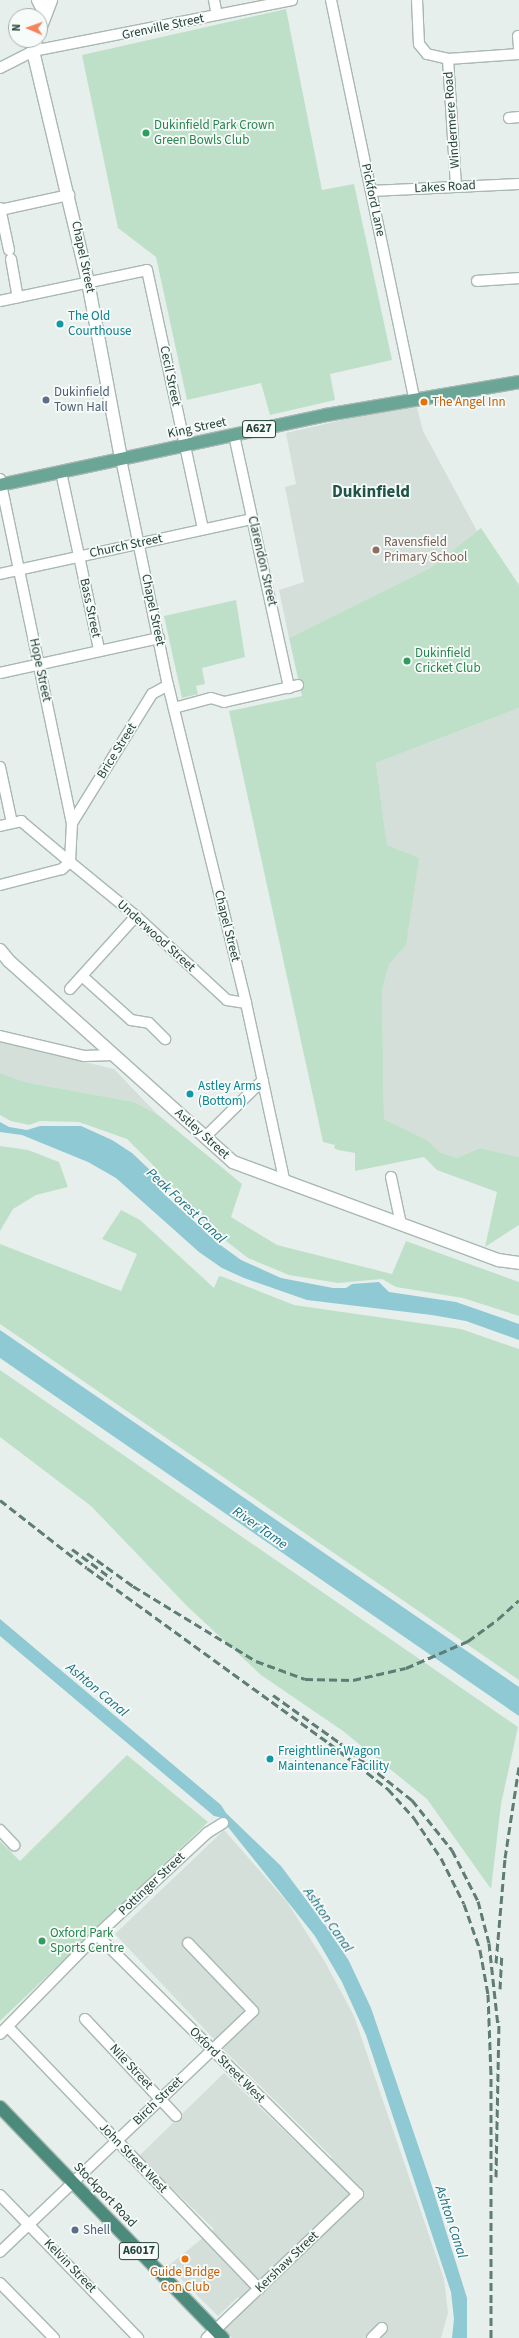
<!DOCTYPE html>
<style>
body{margin:0}
#map{position:relative;width:519px;height:2338px;overflow:hidden;background:#e6efeb;font-family:"Source Sans 3",sans-serif}
div>[style]{position:absolute}
.built>*{inset:0;background:#d4dfda}
.green>*{inset:0;background:#bfe0c8}
.water>*{inset:0;background:#8ec9d4}
.roads{filter:drop-shadow(1px 0 #a8b8b2) drop-shadow(-1px 0 #a8b8b2) drop-shadow(0 1px #a8b8b2) drop-shadow(0 -1px #a8b8b2)}
.minor>*{height:10px;margin:-5px;padding:0 5px;transform-origin:5px;border-radius:5px;background:#fff}
.tertiary>*{height:12px;margin:-6px;padding:0 6px;transform-origin:6px;border-radius:6px;background:#fff}
.secondary>*{height:12px;margin:-6px;padding:0 6px;transform-origin:6px;border-radius:6px;background:#fff}
.primary>*{height:12px;margin:-6px;padding:0 6px;transform-origin:6px;border-radius:6px;background:#6aa596}
.trunk>*{height:12px;margin:-6px;padding:0 6px;transform-origin:6px;border-radius:6px;background:#4c8a7c}
.rail>*{height:3px;margin-top:-1.5px;transform-origin:0;background:repeating-linear-gradient(90deg,#5f7d75 0 8px,transparent 0 12px)}
.dots>*{width:11px;height:11px;translate:-50% -50%;box-sizing:border-box;border:2px solid #f7fbf9;border-radius:50%}
span{translate:-50% -50%;white-space:nowrap;text-align:center;line-height:1.15;-webkit-text-stroke:3.5px #f7fbf9;paint-order:stroke}
.shield-label span{padding:1px 3px;background:#f7fbf9;border:1px solid;border-radius:3px;-webkit-text-stroke-width:0}
.shield-label{font-size:12px;color:#24423a;font-weight:700}
.street-label{font-size:13px;color:#24423a}
.leisure-label{font-size:13px;color:#27864d}
.left{translate:0 -50%;text-align:left}
.culture-label{font-size:13px;color:#0d838f}
.service-label{font-size:13px;color:#4e5e75}
.food-label{font-size:13px;color:#c56008}
.education-label{font-size:13px;color:#785e54}
.water-label{font-size:14px;color:#1c6f80;font-style:italic}
.district-label{font-size:17px;color:#1f5548;font-weight:700}
.north{position:absolute;left:8px;top:8px;width:40px;height:40px;box-sizing:border-box;background:#f7fbf9;border:1px solid #a3b1ad;border-radius:50%;rotate:272deg;font-size:11px;font-weight:700;line-height:16px;text-align:center;color:#24423a}
.north::after{content:'';display:block;margin:auto;width:14px;height:18px;background:#f4845f;clip-path:polygon(50% 0,100% 100%,50% 72%,0 100%)}
</style>
<div id="map">
<div class="built">
<i style="clip-path:polygon(416px 403px,423px 431px,477px 531px,430px 568px,289px 638px,279px 590px,304px 582px,285px 487px,296px 484px,286px 433px)"></i>
<i style="clip-path:polygon(519px 708px,519px 1157px,480px 1148px,457px 1158px,438px 1152px,427px 1140px,384px 1119px,382px 991px,389px 963px,406px 945px,387px 846px,376px 763px)"></i>
<i style="clip-path:polygon(0 1042px,114px 1069px,157px 1114px,134px 1102px,25px 1082px,0 1073px)"></i>
<i style="clip-path:polygon(224px 1830px,287px 1902px,325px 1962px,354px 2016px,444px 2279px,448px 2313px,441px 2338px,232px 2338px,224px 2329px,248px 2307px,238px 2297px,218px 2316px,168px 2266px,214px 2229px,139px 2156px,224px 2073px,322px 2167px,332px 2157px,225px 2051px,115px 1934px)"></i>
</div>
<div class="green">
<i style="clip-path:polygon(286px 9px,322px 190px,354px 184px,392px 360px,330px 374px,335px 400px,270px 415px,261px 383px,187px 400px,156px 257px,118px 228px,82px 55px)"></i>
<i style="clip-path:polygon(481px 528px,519px 585px,519px 708px,376px 763px,387px 845px,419px 858px,406px 945px,389px 964px,382px 991px,384px 1119px,427px 1140px,439px 1152px,457px 1158px,480px 1148px,519px 1157px,519px 1225px,485px 1247px,497px 1192px,437px 1170px,424px 1157px,355px 1171px,355px 1153px,338px 1150px,334px 1148px,335px 1145px,323px 1142px,229px 711px,302px 696px,289px 638px,430px 568px)"></i>
<i style="clip-path:polygon(236px 600px,245px 657px,202px 668px,205px 684px,196px 686px,198px 694px,182px 698px,164px 616px)"></i>
<i style="clip-path:polygon(0 1073px,25px 1082px,134px 1102px,157px 1114px,242px 1184px,231px 1217px,277px 1245px,392px 1274px,406px 1241px,519px 1282px,519px 1316px,463px 1298px,396px 1287px,382px 1279px,338px 1283px,289px 1275px,248px 1258px,217px 1234px,185px 1205px,151px 1163px,127px 1139px,79px 1122px,40px 1121px,29px 1125px,11px 1121px,0 1115px)"></i>
<i style="clip-path:polygon(0 1146px,28px 1150px,59px 1162px,68px 1187px,36px 1195px,13px 1209px,0 1231px)"></i>
<i style="clip-path:polygon(121px 1210px,140px 1220px,214px 1288px,219px 1276px,223px 1277px,294px 1305px,461px 1329px,519px 1349px,519px 1680px,0 1324px,0 1244px,121px 1291px,137px 1254px,102px 1239px)"></i>
<i style="clip-path:polygon(0 1370px,518px 1727px,501px 1804px,491px 1889px,427px 1799px,343px 1731px,261px 1675px,187px 1606px,91px 1506px,0 1437px)"></i>
<i style="clip-path:polygon(127px 1755px,208px 1822px,0 2021px,0 1841px,20px 1861px)"></i>
</div>
<div class="water">
<i style="clip-path:polygon(0 1122px,9px 1127px,27px 1130px,40px 1126px,81px 1126px,112px 1140px,132px 1153px,150px 1170px,157px 1186px,165px 1195px,219px 1244px,241px 1260px,281px 1278px,333px 1288px,346px 1288px,352px 1284px,379px 1282px,389px 1292px,456px 1302px,519px 1324px,519px 1340px,466px 1321px,432px 1315px,307px 1300px,244px 1278px,222px 1268px,199px 1252px,116px 1178px,88px 1162px,22px 1135px,0 1132px)"></i>
<i style="clip-path:polygon(0 1330px,519px 1687px,519px 1716px,0 1358px)"></i>
<i style="clip-path:polygon(0 1619px,221px 1805px,226px 1813px,281px 1866px,331px 1933px,349px 1961px,371px 2008px,430px 2180px,467px 2298px,467px 2338px,452px 2338px,454px 2319px,451px 2292px,366px 2035px,342px 1982px,315px 1936px,228px 1827px,224px 1818px,214px 1816px,0 1636px)"></i>
</div>
<div class="roads">
<div class="minor">
<i style="left:214px;top:0;width:15px;rotate:79deg"></i>
<i style="left:331px;top:0;width:408px;rotate:78.2deg"></i>
<i style="left:417px;top:0;width:44px;rotate:87.4deg"></i>
<i style="left:419px;top:44px;width:13px;rotate:51deg"></i>
<i style="left:427px;top:54px;width:22px;rotate:13deg"></i>
<i style="left:448px;top:59px;width:128px;rotate:86.4deg"></i>
<i style="left:518px;top:36px;width:12px;rotate:85deg"></i>
<i style="left:448px;top:59px;width:71px;rotate:-4deg"></i>
<i style="left:0;top:68px;width:37px;rotate:-27deg"></i>
<i style="left:33px;top:51px;width:264px;rotate:-11.1deg"></i>
<i style="left:509px;top:118px;width:10px;rotate:-6deg"></i>
<i style="left:371px;top:191px;width:148px;rotate:-2.7deg"></i>
<i style="left:0;top:208px;width:43px;rotate:77.9deg"></i>
<i style="left:0;top:210px;width:71px;rotate:-12.3deg"></i>
<i style="left:11px;top:259px;width:39px;rotate:80deg"></i>
<i style="left:477px;top:281px;width:42px;rotate:-4.1deg"></i>
<i style="left:0;top:301px;width:150px;rotate:-11.9deg"></i>
<i style="left:147px;top:270px;width:265px;rotate:77.8deg"></i>
<i style="left:234px;top:435px;width:259px;rotate:77.7deg"></i>
<i style="left:121px;top:459px;width:231px;rotate:78.3deg"></i>
<i style="left:168px;top:685px;width:327px;rotate:76.2deg"></i>
<i style="left:246px;top:1003px;width:180px;rotate:77.8deg"></i>
<i style="left:61px;top:472px;width:182px;rotate:77.9deg"></i>
<i style="left:0;top:479px;width:351px;rotate:78.2deg"></i>
<i style="left:72px;top:823px;width:39px;rotate:93deg"></i>
<i style="left:70px;top:862px;width:85px;rotate:39.3deg"></i>
<i style="left:136px;top:916px;width:124px;rotate:42.7deg"></i>
<i style="left:227px;top:1000px;width:19px;rotate:9deg"></i>
<i style="left:0;top:574px;width:258px;rotate:-12.3deg"></i>
<i style="left:0;top:673px;width:163px;rotate:-12.4deg"></i>
<i style="left:174px;top:708px;width:38px;rotate:-15deg"></i>
<i style="left:211px;top:698px;width:14px;rotate:17deg"></i>
<i style="left:224px;top:702px;width:76px;rotate:-12.9deg"></i>
<i style="left:0;top:767px;width:57px;rotate:77.9deg"></i>
<i style="left:72px;top:823px;width:152px;rotate:-58.2deg"></i>
<i style="left:152px;top:694px;width:18px;rotate:-29deg"></i>
<i style="left:0;top:826px;width:22px;rotate:-13deg"></i>
<i style="left:21px;top:821px;width:64px;rotate:39.9deg"></i>
<i style="left:70px;top:862px;width:11px;rotate:139deg"></i>
<i style="left:62px;top:869px;width:64px;rotate:165.5deg"></i>
<i style="left:82px;top:976px;width:66px;rotate:41.9deg"></i>
<i style="left:131px;top:1020px;width:18px;rotate:9deg"></i>
<i style="left:149px;top:1023px;width:23px;rotate:45deg"></i>
<i style="left:70px;top:989px;width:98px;rotate:-47.9deg"></i>
<i style="left:0;top:1036px;width:86px;rotate:13.4deg"></i>
<i style="left:84px;top:1056px;width:29px;rotate:-2deg"></i>
<i style="left:205px;top:1137px;width:81px;rotate:-44.5deg"></i>
<i style="left:391px;top:1177px;width:48px;rotate:78deg"></i>
<i style="left:0;top:1830px;width:21px;rotate:47deg"></i>
<i style="left:97px;top:1935px;width:368px;rotate:44.8deg"></i>
<i style="left:358px;top:2194px;width:209px;rotate:136.4deg"></i>
<i style="left:85px;top:2019px;width:133px;rotate:46.8deg"></i>
<i style="left:8px;top:2027px;width:363px;rotate:46.2deg"></i>
<i style="left:0;top:2034px;width:139px;rotate:-45.6deg"></i>
<i style="left:97px;top:1935px;width:150px;rotate:-42.8deg"></i>
<i style="left:207px;top:1833px;width:19px;rotate:-32deg"></i>
<i style="left:0;top:2195px;width:199px;rotate:46deg"></i>
<i style="left:0;top:2252px;width:349px;rotate:-43.6deg"></i>
<i style="left:253px;top:2011px;width:94px;rotate:-133.7deg"></i>
<i style="left:0;top:2283px;width:77px;rotate:45.5deg"></i>
<i style="left:372px;top:2338px;width:14px;rotate:-45deg"></i>
</div>
<div class="tertiary">
<i style="left:38px;top:0;width:16px;rotate:63deg"></i>
<i style="left:40px;top:29px;width:31px;rotate:-69deg"></i>
<i style="left:36px;top:40px;width:11px;rotate:105deg"></i>
<i style="left:33px;top:51px;width:237px;rotate:76.6deg"></i>
<i style="left:88px;top:282px;width:180px;rotate:79.4deg"></i>
</div>
<div class="secondary">
<i style="left:0;top:950px;width:14px;rotate:51deg"></i>
<i style="left:9px;top:961px;width:301px;rotate:41.9deg"></i>
<i style="left:233px;top:1162px;width:283px;rotate:20.3deg"></i>
<i style="left:498px;top:1260px;width:21px;rotate:8deg"></i>
</div>
<div class="primary">
<i style="left:0;top:485px;width:333px;rotate:-12.1deg"></i>
<i style="left:326px;top:415px;width:196px;rotate:-9.7deg"></i>
</div>
<div class="trunk">
<i style="left:0;top:2107px;width:321px;rotate:46deg"></i>
</div>
</div>
<div class="rail">
<i style="left:0;top:1500px;width:110px;rotate:38deg"></i>
<i style="left:87px;top:1568px;width:299px;rotate:35.9deg"></i>
<i style="left:329px;top:1743px;width:75px;rotate:37.9deg"></i>
<i style="left:388px;top:1789px;width:39px;rotate:48deg"></i>
<i style="left:414px;top:1818px;width:48px;rotate:56deg"></i>
<i style="left:441px;top:1858px;width:51px;rotate:63.4deg"></i>
<i style="left:464px;top:1904px;width:49px;rotate:70.8deg"></i>
<i style="left:480px;top:1950px;width:45px;rotate:79.7deg"></i>
<i style="left:488px;top:1994px;width:83px;rotate:87.9deg"></i>
<i style="left:72px;top:1549px;width:49px;rotate:36.6deg"></i>
<i style="left:87px;top:1553px;width:57px;rotate:35.7deg"></i>
<i style="left:133px;top:1586px;width:144px;rotate:31.4deg"></i>
<i style="left:256px;top:1661px;width:52px;rotate:20.2deg"></i>
<i style="left:305px;top:1679px;width:48px;rotate:1.2deg"></i>
<i style="left:353px;top:1680px;width:54px;rotate:-12.8deg"></i>
<i style="left:406px;top:1668px;width:68px;rotate:-23.5deg"></i>
<i style="left:468px;top:1641px;width:37px;rotate:-36deg"></i>
<i style="left:498px;top:1619px;width:28px;rotate:-42deg"></i>
<i style="left:273px;top:1695px;width:82px;rotate:35.6deg"></i>
<i style="left:340px;top:1743px;width:92px;rotate:38.4deg"></i>
<i style="left:412px;top:1800px;width:64px;rotate:51.3deg"></i>
<i style="left:452px;top:1850px;width:57px;rotate:63deg"></i>
<i style="left:478px;top:1901px;width:43px;rotate:75.3deg"></i>
<i style="left:489px;top:1943px;width:83px;rotate:83.8deg"></i>
<i style="left:496px;top:1963px;width:105px;rotate:-85.1deg"></i>
<i style="left:505px;top:1858px;width:92px;rotate:-81.3deg"></i>
<i style="left:500px;top:1989px;width:34px;rotate:-87deg"></i>
<i style="left:496px;top:2177px;width:156px;rotate:-88.9deg"></i>
<i style="left:491px;top:2338px;width:265px;rotate:-90deg"></i>
</div>
<div class="dots">
<i style="left:146px;top:133px;background:#2e9e5b"></i>
<i style="left:60px;top:324px;background:#0f9aa8"></i>
<i style="left:46px;top:400px;background:#5c6f8a"></i>
<i style="left:424px;top:402px;background:#e8710a"></i>
<i style="left:376px;top:550px;background:#8d6e63"></i>
<i style="left:407px;top:661px;background:#2e9e5b"></i>
<i style="left:190px;top:1094px;background:#0f9aa8"></i>
<i style="left:270px;top:1759px;background:#0f9aa8"></i>
<i style="left:42px;top:1941px;background:#2e9e5b"></i>
<i style="left:75px;top:2230px;background:#5c6f8a"></i>
<i style="left:185px;top:2259px;background:#e8710a"></i>
</div>
<div class="shield-label">
<span style="left:259px;top:429px">A627</span>
<span style="left:139px;top:2251px">A6017</span>
</div>
<div class="street-label">
<span style="left:163px;top:27px;rotate:-12deg">Grenville Street</span>
<span style="left:452px;top:120px;rotate:-94deg">Windermere Road</span>
<span style="left:445px;top:187px;rotate:-3deg">Lakes Road</span>
<span style="left:373px;top:200px;rotate:78deg">Pickford Lane</span>
<span style="left:83px;top:257px;rotate:78deg">Chapel Street</span>
<span style="left:170px;top:376px;rotate:78deg">Cecil Street</span>
<span style="left:197px;top:428px;rotate:-12deg">King Street</span>
<span style="left:126px;top:546px;rotate:-12deg">Church Street</span>
<span style="left:262px;top:561px;rotate:77deg">Clarendon Street</span>
<span style="left:90px;top:608px;rotate:78deg">Bass Street</span>
<span style="left:153px;top:610px;rotate:78deg">Chapel Street</span>
<span style="left:40px;top:670px;rotate:78deg">Hope Street</span>
<span style="left:117px;top:751px;rotate:-58deg">Brice Street</span>
<span style="left:227px;top:926px;rotate:76deg">Chapel Street</span>
<span style="left:156px;top:936px;rotate:42deg">Underwood Street</span>
<span style="left:202px;top:1134px;rotate:42deg">Astley Street</span>
<span style="left:152px;top:1884px;rotate:-43deg">Pottinger Street</span>
<span style="left:227px;top:2065px;rotate:45deg">Oxford Street West</span>
<span style="left:131px;top:2067px;rotate:47deg">Nile Street</span>
<span style="left:158px;top:2101px;rotate:-44deg">Birch Street</span>
<span style="left:133px;top:2158px;rotate:46deg">John Street West</span>
<span style="left:105px;top:2195px;rotate:46deg">Stockport Road</span>
<span style="left:287px;top:2262px;rotate:-44deg">Kershaw Street</span>
<span style="left:70px;top:2266px;rotate:46deg">Kelvin Street</span>
</div>
<div class="leisure-label">
<span class="left" style="left:154px;top:133px">Dukinfield Park Crown<br>Green Bowls Club</span>
<span class="left" style="left:415px;top:661px">Dukinfield<br>Cricket Club</span>
<span class="left" style="left:50px;top:1941px">Oxford Park<br>Sports Centre</span>
</div>
<div class="culture-label">
<span class="left" style="left:68px;top:324px">The Old<br>Courthouse</span>
<span class="left" style="left:198px;top:1094px">Astley Arms<br>(Bottom)</span>
<span class="left" style="left:278px;top:1759px">Freightliner Wagon<br>Maintenance Facility</span>
</div>
<div class="service-label">
<span class="left" style="left:54px;top:400px">Dukinfield<br>Town Hall</span>
<span class="left" style="left:83px;top:2230px">Shell</span>
</div>
<div class="food-label">
<span class="left" style="left:432px;top:402px">The Angel Inn</span>
<span style="left:185px;top:2280px">Guide Bridge<br>Con Club</span>
</div>
<div class="education-label">
<span class="left" style="left:384px;top:550px">Ravensfield<br>Primary School</span>
</div>
<div class="water-label">
<span style="left:186px;top:1206px;rotate:43deg">Peak Forest Canal</span>
<span style="left:260px;top:1528px;rotate:35deg">River Tame</span>
<span style="left:97px;top:1690px;rotate:40deg">Ashton Canal</span>
<span style="left:328px;top:1920px;rotate:55deg">Ashton Canal</span>
<span style="left:451px;top:2222px;rotate:72deg">Ashton Canal</span>
</div>
<div class="district-label">
<span style="left:371px;top:493px">Dukinfield</span>
</div>
<div class="north">N</div>
</div>
